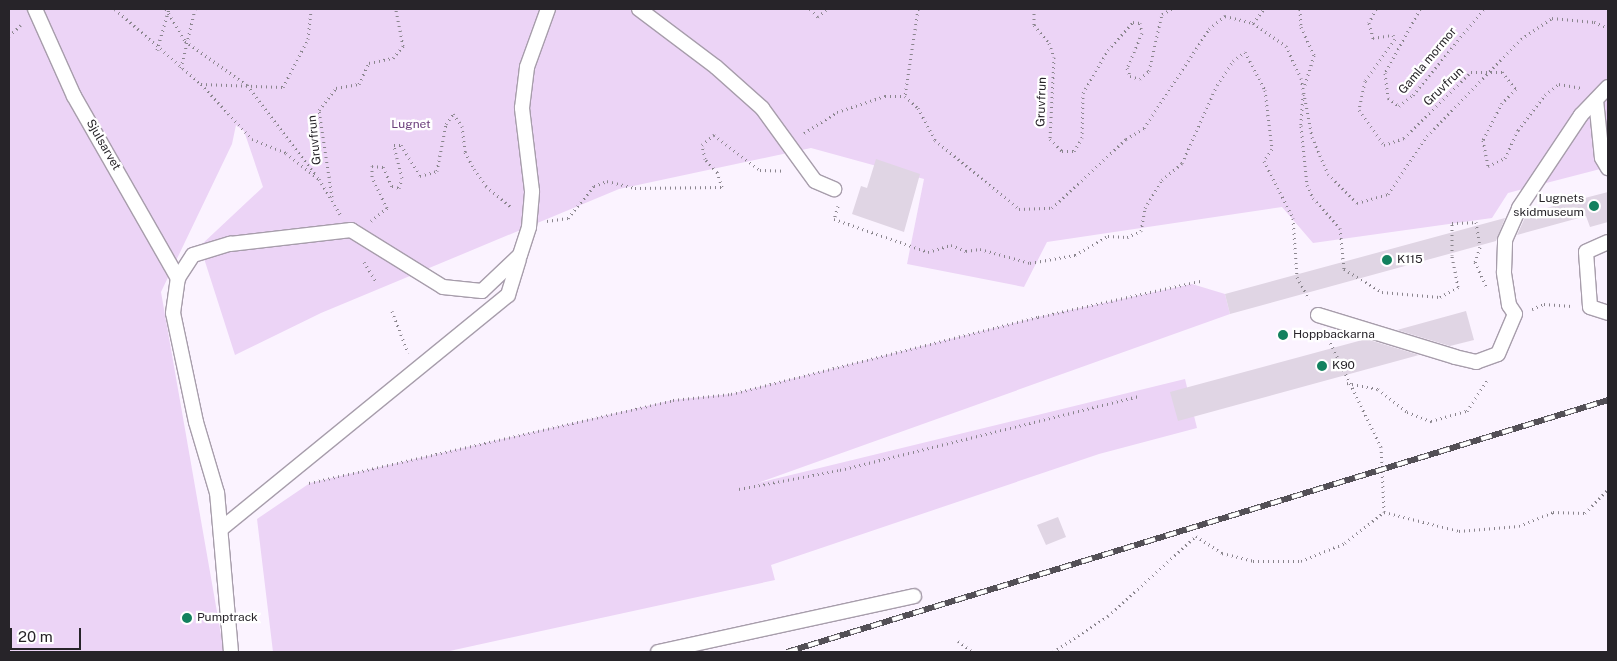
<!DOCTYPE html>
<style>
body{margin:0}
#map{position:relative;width:1617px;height:661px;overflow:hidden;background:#fbf3ff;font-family:"Public Sans",sans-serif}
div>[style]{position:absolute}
.green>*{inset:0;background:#ecd4f6}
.building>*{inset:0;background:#e0d5e4}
.path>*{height:3px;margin-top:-1.5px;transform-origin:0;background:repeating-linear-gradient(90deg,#8a858d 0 1px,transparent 0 5px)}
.roads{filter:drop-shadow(1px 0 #a79dab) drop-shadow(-1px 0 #a79dab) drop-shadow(0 1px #a79dab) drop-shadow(0 -1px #a79dab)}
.service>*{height:14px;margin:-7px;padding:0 7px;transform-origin:7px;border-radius:7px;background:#fff}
.rail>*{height:5.5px;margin-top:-2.75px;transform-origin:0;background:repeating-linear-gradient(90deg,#fff 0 11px,#534f56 0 22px);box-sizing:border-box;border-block:1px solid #534f56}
.dots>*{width:14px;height:14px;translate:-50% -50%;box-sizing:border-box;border:2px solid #fff;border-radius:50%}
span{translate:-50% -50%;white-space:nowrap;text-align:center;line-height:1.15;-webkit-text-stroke:4.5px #fff;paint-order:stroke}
.street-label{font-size:12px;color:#272429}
.park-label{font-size:12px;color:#6b3e7b}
.poi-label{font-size:12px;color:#272429}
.right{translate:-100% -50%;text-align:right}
.left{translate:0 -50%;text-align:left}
.frame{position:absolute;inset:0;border:10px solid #272429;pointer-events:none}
.scale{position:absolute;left:10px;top:628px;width:71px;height:22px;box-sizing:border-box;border:2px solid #272429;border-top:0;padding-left:6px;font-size:15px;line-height:18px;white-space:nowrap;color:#272429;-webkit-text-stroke:4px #fff;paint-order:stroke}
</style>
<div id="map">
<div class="green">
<i style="clip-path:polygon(9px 9px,1608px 9px,1608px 167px,1508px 193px,1492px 218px,1313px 243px,1282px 207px,1047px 242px,1024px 287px,907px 264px,924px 179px,811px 148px,619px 189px,321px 313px,235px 355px,200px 246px,263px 187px,244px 131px,236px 125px,232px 144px,161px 292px,224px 652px,9px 652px)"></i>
<i style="clip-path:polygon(1192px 284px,1225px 294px,1230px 314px,758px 483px,1185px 379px,1197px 428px,1099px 454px,771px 565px,775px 580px,445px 652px,273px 652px,257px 519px,310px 483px,673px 400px,731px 394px,1038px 317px)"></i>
</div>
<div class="building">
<i style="clip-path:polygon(876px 159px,920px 174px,904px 232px,852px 214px,861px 186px,867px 188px)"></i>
<i style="clip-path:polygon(1608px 192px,1608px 222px,1590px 227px,1586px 216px,1517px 235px,1527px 213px)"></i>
<i style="clip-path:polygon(1505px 218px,1496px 241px,1230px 314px,1225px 294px)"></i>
<i style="clip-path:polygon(1466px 311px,1474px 340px,1450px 346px,1397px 330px)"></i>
<i style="clip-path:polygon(1366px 339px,1419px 355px,1178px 421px,1170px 392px)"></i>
<i style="clip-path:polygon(1058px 517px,1066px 537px,1046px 545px,1037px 525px)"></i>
</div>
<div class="path">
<i style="left:115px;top:9px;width:114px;rotate:41.1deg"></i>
<i style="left:201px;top:84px;width:75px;rotate:47.2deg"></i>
<i style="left:252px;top:139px;width:37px;rotate:22deg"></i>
<i style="left:286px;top:153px;width:42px;rotate:38.2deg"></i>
<i style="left:319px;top:179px;width:41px;rotate:59deg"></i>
<i style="left:166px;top:9px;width:37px;rotate:59deg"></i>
<i style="left:185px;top:41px;width:76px;rotate:35.4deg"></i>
<i style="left:247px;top:85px;width:112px;rotate:52.6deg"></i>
<i style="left:810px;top:9px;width:11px;rotate:45deg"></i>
<i style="left:818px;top:17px;width:12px;rotate:-42deg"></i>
<i style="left:918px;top:9px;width:88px;rotate:98.5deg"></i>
<i style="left:905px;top:96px;width:18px;rotate:43deg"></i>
<i style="left:918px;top:108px;width:36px;rotate:62deg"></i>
<i style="left:935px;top:140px;width:109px;rotate:39.4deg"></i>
<i style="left:1019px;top:209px;width:33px;rotate:-2deg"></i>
<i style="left:1052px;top:208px;width:101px;rotate:-43deg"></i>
<i style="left:1126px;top:139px;width:21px;rotate:-31deg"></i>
<i style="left:1144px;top:128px;width:118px;rotate:-56.7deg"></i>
<i style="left:1209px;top:29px;width:21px;rotate:-39deg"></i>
<i style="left:1225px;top:16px;width:29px;rotate:14deg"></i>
<i style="left:1253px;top:23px;width:40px;rotate:34.9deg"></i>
<i style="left:1286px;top:46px;width:35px;rotate:65deg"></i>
<i style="left:1301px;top:78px;width:60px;rotate:79.4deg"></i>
<i style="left:1312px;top:137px;width:40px;rotate:66.6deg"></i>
<i style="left:1328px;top:174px;width:41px;rotate:45deg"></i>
<i style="left:1357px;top:203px;width:32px;rotate:-16deg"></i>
<i style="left:1388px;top:194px;width:70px;rotate:-56.1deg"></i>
<i style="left:1427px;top:136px;width:135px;rotate:-45.9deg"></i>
<i style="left:1521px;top:39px;width:37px;rotate:-34deg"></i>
<i style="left:1552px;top:18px;width:42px;rotate:5.4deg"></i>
<i style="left:1594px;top:22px;width:15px;rotate:23deg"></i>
<i style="left:1034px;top:9px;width:16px;rotate:90deg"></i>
<i style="left:1034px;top:25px;width:23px;rotate:50deg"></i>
<i style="left:1049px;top:43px;width:15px;rotate:70deg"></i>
<i style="left:1054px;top:57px;width:82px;rotate:92.8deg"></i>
<i style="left:1050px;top:139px;width:17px;rotate:45deg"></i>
<i style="left:1062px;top:151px;width:12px"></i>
<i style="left:1074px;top:151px;width:15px;rotate:-58deg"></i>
<i style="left:1082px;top:138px;width:45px;rotate:-88.7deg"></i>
<i style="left:1083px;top:93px;width:50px;rotate:-59.8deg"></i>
<i style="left:1108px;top:50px;width:38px;rotate:-48deg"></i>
<i style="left:1133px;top:22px;width:7px;rotate:8deg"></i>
<i style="left:1140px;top:23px;width:10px;rotate:79deg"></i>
<i style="left:1142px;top:33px;width:38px;rotate:113deg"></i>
<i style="left:1127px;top:68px;width:9px;rotate:69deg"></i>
<i style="left:1130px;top:76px;width:10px;rotate:17deg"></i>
<i style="left:1140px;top:79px;width:12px;rotate:-42deg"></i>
<i style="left:1149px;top:71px;width:58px;rotate:-77.2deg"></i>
<i style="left:1162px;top:14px;width:11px;rotate:-27deg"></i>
<i style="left:1300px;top:9px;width:18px;rotate:87deg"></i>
<i style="left:1301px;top:27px;width:31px;rotate:65deg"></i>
<i style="left:1314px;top:55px;width:34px;rotate:107deg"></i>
<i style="left:1376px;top:9px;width:16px;rotate:117deg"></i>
<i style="left:1369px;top:23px;width:16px;rotate:75deg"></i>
<i style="left:1373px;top:38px;width:20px;rotate:-9deg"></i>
<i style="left:1393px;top:35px;width:4px;rotate:63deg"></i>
<i style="left:1395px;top:39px;width:52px;rotate:125.5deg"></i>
<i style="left:1365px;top:81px;width:30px;rotate:102deg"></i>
<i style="left:1359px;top:110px;width:43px;rotate:54.5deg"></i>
<i style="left:1384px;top:145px;width:21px;rotate:-19deg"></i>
<i style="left:1404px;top:138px;width:94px;rotate:-44.6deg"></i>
<i style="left:1471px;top:72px;width:31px"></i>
<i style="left:1502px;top:72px;width:22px;rotate:51deg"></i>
<i style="left:1516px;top:89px;width:20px;rotate:135deg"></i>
<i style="left:1502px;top:103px;width:42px;rotate:117.2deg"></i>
<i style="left:1483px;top:140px;width:26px;rotate:79deg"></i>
<i style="left:1488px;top:166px;width:19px;rotate:-25deg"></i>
<i style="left:1505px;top:158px;width:31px;rotate:-65deg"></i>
<i style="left:1518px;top:130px;width:44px;rotate:-52.4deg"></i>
<i style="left:1545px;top:95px;width:18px;rotate:-38deg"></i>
<i style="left:1559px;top:84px;width:23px;rotate:10deg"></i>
<i style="left:1420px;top:9px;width:73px;rotate:118.7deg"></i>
<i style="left:1385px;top:73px;width:25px;rotate:83deg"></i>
<i style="left:1388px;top:98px;width:14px;rotate:36deg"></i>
<i style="left:1399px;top:106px;width:18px;rotate:-38deg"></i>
<i style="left:1413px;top:95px;width:112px;rotate:-50.5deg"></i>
<i style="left:1253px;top:23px;width:18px;rotate:-52deg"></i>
<i style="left:9px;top:36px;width:16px;rotate:-43deg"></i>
<i style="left:157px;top:50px;width:43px;rotate:-73.7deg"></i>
<i style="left:181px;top:68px;width:61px;rotate:-76.7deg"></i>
<i style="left:201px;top:84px;width:82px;rotate:2.1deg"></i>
<i style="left:283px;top:87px;width:54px;rotate:-62.5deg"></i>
<i style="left:308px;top:39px;width:30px;rotate:-84deg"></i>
<i style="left:1303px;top:94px;width:32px;rotate:94deg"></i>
<i style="left:1301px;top:126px;width:59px;rotate:84.2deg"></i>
<i style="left:1307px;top:185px;width:14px;rotate:65deg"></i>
<i style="left:1313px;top:198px;width:40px;rotate:48deg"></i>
<i style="left:1340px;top:228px;width:41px;rotate:84.4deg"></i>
<i style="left:1344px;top:269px;width:44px;rotate:31.2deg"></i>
<i style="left:1382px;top:292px;width:58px;rotate:4.9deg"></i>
<i style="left:1440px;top:297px;width:21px;rotate:-29deg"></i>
<i style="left:1458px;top:287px;width:33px;rotate:-101deg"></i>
<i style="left:1452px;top:255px;width:32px;rotate:-90deg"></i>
<i style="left:1452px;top:223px;width:24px;rotate:-2deg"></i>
<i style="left:1476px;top:222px;width:25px;rotate:81deg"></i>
<i style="left:1480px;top:247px;width:16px;rotate:108deg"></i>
<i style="left:1475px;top:262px;width:29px;rotate:65deg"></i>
<i style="left:804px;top:133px;width:39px;rotate:-32deg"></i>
<i style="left:837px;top:112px;width:51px;rotate:-18.4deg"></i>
<i style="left:885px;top:96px;width:20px"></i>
<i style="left:332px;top:197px;width:88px;rotate:-98.5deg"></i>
<i style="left:319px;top:110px;width:28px;rotate:-52deg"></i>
<i style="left:336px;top:88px;width:23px;rotate:-10deg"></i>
<i style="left:359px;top:84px;width:23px;rotate:-65deg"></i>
<i style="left:369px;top:63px;width:25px;rotate:-12deg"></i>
<i style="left:393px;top:58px;width:16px;rotate:-50deg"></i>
<i style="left:403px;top:46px;width:38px;rotate:-101deg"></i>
<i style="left:838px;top:206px;width:14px;rotate:107deg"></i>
<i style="left:834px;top:219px;width:100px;rotate:19.3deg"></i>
<i style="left:928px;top:252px;width:24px;rotate:-17deg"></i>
<i style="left:951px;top:245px;width:16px;rotate:22deg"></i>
<i style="left:966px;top:251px;width:14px;rotate:-8deg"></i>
<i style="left:980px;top:249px;width:52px;rotate:15.6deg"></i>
<i style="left:1030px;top:263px;width:46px;rotate:-10.1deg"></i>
<i style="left:1075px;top:255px;width:38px;rotate:-30deg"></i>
<i style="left:1108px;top:236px;width:19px;rotate:3deg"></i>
<i style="left:1127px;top:237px;width:15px;rotate:-23deg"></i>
<i style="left:1141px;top:231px;width:23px;rotate:-80deg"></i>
<i style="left:1145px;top:208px;width:33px;rotate:-59deg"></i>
<i style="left:1162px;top:180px;width:26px;rotate:-40deg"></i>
<i style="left:1182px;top:163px;width:85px;rotate:-65.8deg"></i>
<i style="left:1217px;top:85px;width:29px;rotate:-56deg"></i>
<i style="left:1233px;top:61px;width:15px;rotate:-37deg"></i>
<i style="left:1245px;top:52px;width:43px;rotate:62.2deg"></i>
<i style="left:1265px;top:90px;width:59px;rotate:83.2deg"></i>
<i style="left:1272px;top:149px;width:14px;rotate:124deg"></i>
<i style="left:1264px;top:161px;width:64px;rotate:63deg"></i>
<i style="left:1293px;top:218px;width:59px;rotate:86.1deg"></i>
<i style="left:1297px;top:277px;width:25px;rotate:61deg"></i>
<i style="left:371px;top:221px;width:21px;rotate:-39deg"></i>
<i style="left:387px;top:208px;width:34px;rotate:-116deg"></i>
<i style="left:372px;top:177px;width:11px;rotate:-90deg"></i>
<i style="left:372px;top:166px;width:11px;rotate:5deg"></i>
<i style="left:383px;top:167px;width:21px;rotate:65deg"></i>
<i style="left:392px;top:186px;width:7px;rotate:16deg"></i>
<i style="left:399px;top:188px;width:10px;rotate:-73deg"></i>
<i style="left:402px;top:178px;width:34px;rotate:-104deg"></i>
<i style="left:394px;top:145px;width:7px"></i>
<i style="left:401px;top:145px;width:36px;rotate:58deg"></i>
<i style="left:420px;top:176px;width:18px;rotate:-16deg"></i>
<i style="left:437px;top:171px;width:48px;rotate:-79.2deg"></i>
<i style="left:446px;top:124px;width:12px;rotate:-55deg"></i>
<i style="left:453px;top:114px;width:15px;rotate:53deg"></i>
<i style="left:462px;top:126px;width:26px;rotate:83deg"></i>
<i style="left:465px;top:152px;width:19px;rotate:62deg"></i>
<i style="left:474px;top:169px;width:21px;rotate:55deg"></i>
<i style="left:486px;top:186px;width:34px;rotate:40deg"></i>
<i style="left:547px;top:221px;width:21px;rotate:-8deg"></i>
<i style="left:568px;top:218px;width:41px;rotate:-50.9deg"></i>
<i style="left:594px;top:186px;width:14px;rotate:-21deg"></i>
<i style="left:607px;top:181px;width:29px;rotate:14deg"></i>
<i style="left:635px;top:188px;width:87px;rotate:-0.7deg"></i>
<i style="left:722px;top:187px;width:16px;rotate:-108deg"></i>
<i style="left:717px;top:172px;width:18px;rotate:-133deg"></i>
<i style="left:705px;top:159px;width:14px;rotate:-102deg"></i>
<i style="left:702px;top:145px;width:16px;rotate:-40deg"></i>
<i style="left:714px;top:135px;width:58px;rotate:37.3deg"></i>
<i style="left:760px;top:170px;width:25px;rotate:2deg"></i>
<i style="left:364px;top:262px;width:22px;rotate:58deg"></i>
<i style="left:1532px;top:309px;width:13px;rotate:-23deg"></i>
<i style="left:1544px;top:304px;width:28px;rotate:4deg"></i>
<i style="left:392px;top:311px;width:45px;rotate:69.1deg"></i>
<i style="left:1347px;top:383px;width:32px;rotate:11deg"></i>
<i style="left:1378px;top:389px;width:37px;rotate:38deg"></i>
<i style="left:1407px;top:412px;width:26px;rotate:21deg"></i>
<i style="left:1431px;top:421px;width:37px;rotate:-16deg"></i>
<i style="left:1467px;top:411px;width:37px;rotate:-57deg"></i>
<i style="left:309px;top:483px;width:373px;rotate:-12.8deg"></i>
<i style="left:673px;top:400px;width:58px;rotate:-5.9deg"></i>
<i style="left:731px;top:394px;width:317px;rotate:-14.1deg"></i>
<i style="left:1038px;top:317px;width:166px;rotate:-12.5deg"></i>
<i style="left:739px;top:489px;width:103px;rotate:-10.7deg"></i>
<i style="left:840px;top:470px;width:308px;rotate:-13.9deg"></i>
<i style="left:1384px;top:512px;width:77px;rotate:14.2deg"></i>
<i style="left:1459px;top:531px;width:60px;rotate:-4.8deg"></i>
<i style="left:1519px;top:526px;width:37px;rotate:-22deg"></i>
<i style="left:1553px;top:512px;width:32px;rotate:2deg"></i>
<i style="left:1585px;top:513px;width:33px;rotate:-46deg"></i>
<i style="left:958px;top:641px;width:19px;rotate:36deg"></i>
<i style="left:1053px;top:652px;width:66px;rotate:-33.2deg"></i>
<i style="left:1108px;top:616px;width:119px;rotate:-42.3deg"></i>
<i style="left:1196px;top:536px;width:31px;rotate:33deg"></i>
<i style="left:1222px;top:553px;width:32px;rotate:14deg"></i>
<i style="left:1253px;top:561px;width:48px"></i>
<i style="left:1301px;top:561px;width:48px;rotate:-22.2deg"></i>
<i style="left:1345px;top:543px;width:50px;rotate:-38.5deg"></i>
<i style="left:1384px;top:512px;width:65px;rotate:-92.6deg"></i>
<i style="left:1381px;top:447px;width:121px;rotate:-115.9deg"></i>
</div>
<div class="roads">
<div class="service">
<i style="left:35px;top:9px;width:95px;rotate:65.9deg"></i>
<i style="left:74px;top:96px;width:210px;rotate:60.3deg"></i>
<i style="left:639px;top:9px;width:96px;rotate:37deg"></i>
<i style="left:716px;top:67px;width:62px;rotate:41.7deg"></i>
<i style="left:762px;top:108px;width:90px;rotate:54deg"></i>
<i style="left:815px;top:181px;width:21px;rotate:23deg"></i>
<i style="left:1596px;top:100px;width:58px;rotate:84.1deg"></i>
<i style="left:1602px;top:158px;width:12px;rotate:59deg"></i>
<i style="left:1608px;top:242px;width:24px;rotate:156deg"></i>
<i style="left:1586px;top:252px;width:55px;rotate:85.8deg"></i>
<i style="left:1590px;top:307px;width:19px;rotate:18deg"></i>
<i style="left:1318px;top:315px;width:143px;rotate:17deg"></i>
<i style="left:1455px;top:357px;width:22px;rotate:13deg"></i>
<i style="left:1476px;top:362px;width:23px;rotate:-20deg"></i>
<i style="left:1498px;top:354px;width:43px;rotate:-67deg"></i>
<i style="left:1515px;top:314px;width:11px;rotate:-124deg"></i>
<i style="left:1509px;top:305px;width:33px;rotate:-99deg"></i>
<i style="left:1504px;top:272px;width:32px;rotate:-88deg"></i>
<i style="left:1505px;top:240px;width:35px;rotate:-66deg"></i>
<i style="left:1519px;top:208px;width:112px;rotate:-56.3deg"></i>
<i style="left:1581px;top:115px;width:39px;rotate:-46deg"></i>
<i style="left:221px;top:529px;width:370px;rotate:-39.2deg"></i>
<i style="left:508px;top:295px;width:37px;rotate:-73deg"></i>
<i style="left:231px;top:652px;width:160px;rotate:-95deg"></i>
<i style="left:217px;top:493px;width:74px;rotate:-106.5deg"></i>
<i style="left:196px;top:422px;width:111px;rotate:-101.9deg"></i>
<i style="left:173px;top:313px;width:35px;rotate:-82deg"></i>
<i style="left:178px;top:278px;width:27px;rotate:-57deg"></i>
<i style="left:193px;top:255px;width:39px;rotate:-17deg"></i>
<i style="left:230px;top:244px;width:122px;rotate:-6.6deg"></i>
<i style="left:351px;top:230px;width:108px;rotate:31.8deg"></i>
<i style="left:443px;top:287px;width:39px;rotate:6deg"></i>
<i style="left:482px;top:291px;width:52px;rotate:-43.5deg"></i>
<i style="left:520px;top:255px;width:29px;rotate:-72deg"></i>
<i style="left:529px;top:227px;width:36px;rotate:-85deg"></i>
<i style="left:532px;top:191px;width:84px;rotate:-96.9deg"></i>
<i style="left:522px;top:108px;width:41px;rotate:-83deg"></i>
<i style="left:527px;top:67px;width:62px;rotate:-70.1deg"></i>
<i style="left:658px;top:652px;width:262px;rotate:-12.3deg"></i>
</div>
</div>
<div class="rail">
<i style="left:787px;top:652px;width:859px;rotate:-17.06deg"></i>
</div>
<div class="dots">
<i style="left:1594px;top:206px;background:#12815e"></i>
<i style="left:1387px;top:260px;background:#12815e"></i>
<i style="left:1283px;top:335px;background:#12815e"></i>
<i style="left:1322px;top:366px;background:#12815e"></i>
<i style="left:187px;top:618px;background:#12815e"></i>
</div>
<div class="street-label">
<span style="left:1428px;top:61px;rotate:-50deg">Gamla mormor</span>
<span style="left:1444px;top:87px;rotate:-44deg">Gruvfrun</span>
<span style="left:1042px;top:102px;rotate:-88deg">Gruvfrun</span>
<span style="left:315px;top:140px;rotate:-96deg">Gruvfrun</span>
<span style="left:103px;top:145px;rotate:60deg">Sjulsarvet</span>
</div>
<div class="park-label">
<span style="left:411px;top:125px">Lugnet</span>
</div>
<div class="poi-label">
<span class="right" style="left:1584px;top:206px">Lugnets<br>skidmuseum</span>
<span class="left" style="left:1397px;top:260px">K115</span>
<span class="left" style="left:1293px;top:335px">Hoppbackarna</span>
<span class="left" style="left:1332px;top:366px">K90</span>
<span class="left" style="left:197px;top:618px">Pumptrack</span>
</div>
<div class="frame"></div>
<div class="scale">20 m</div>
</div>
